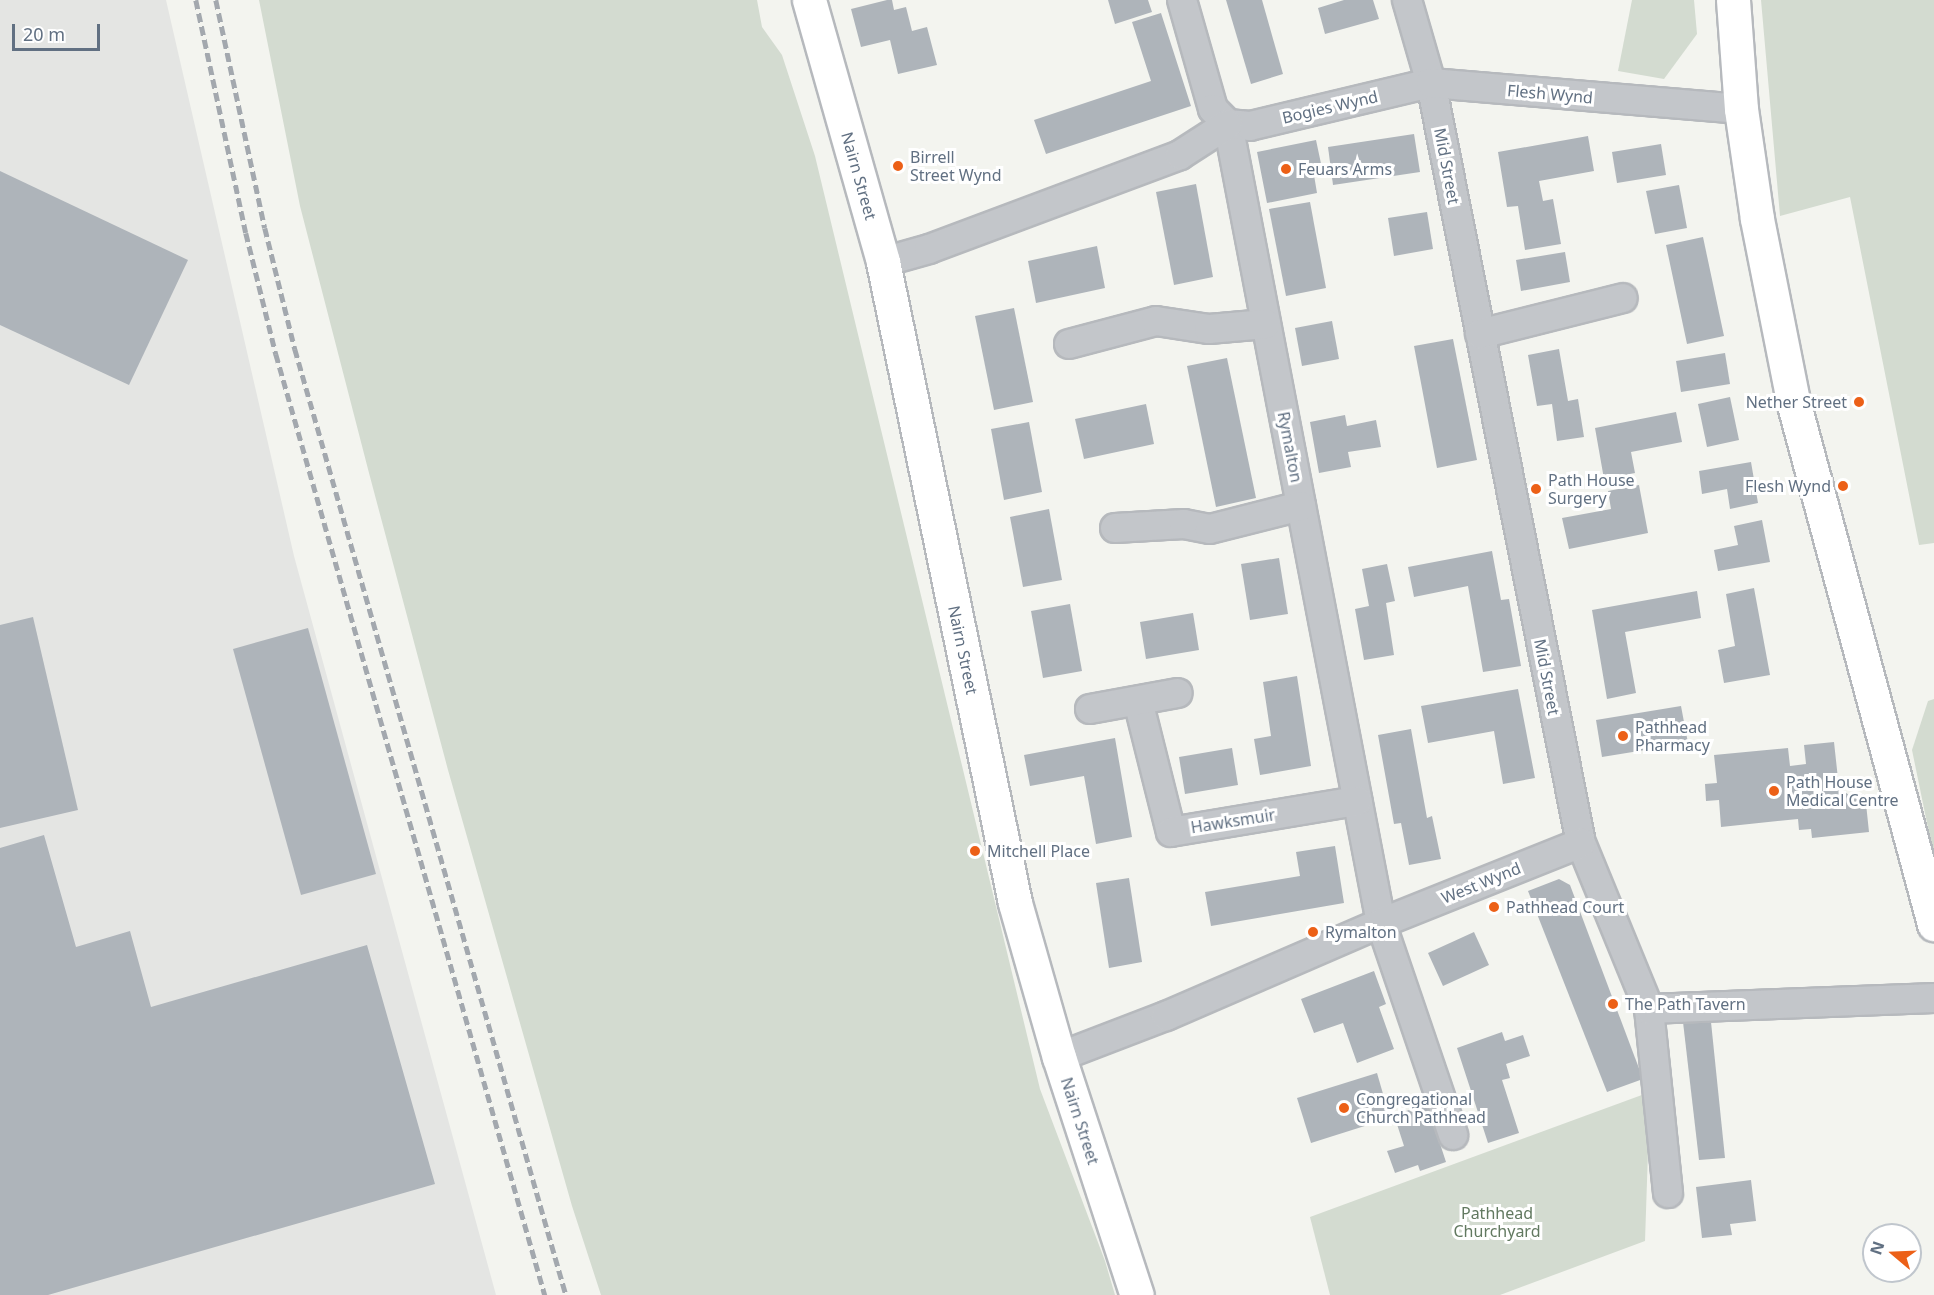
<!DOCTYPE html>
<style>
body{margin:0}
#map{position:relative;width:1934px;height:1295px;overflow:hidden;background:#f3f4ef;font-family:"Noto Sans",sans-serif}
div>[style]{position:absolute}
.built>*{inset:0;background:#e4e5e3}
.green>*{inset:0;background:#d3dbd0}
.building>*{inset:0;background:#aeb4ba}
.roads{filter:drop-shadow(2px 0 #b6b9bd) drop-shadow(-2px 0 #b6b9bd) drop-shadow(0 2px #b6b9bd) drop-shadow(0 -2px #b6b9bd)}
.minor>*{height:28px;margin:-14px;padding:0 14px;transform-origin:14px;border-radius:14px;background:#c3c6ca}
.major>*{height:33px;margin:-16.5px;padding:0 16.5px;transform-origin:16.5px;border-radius:16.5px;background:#fff}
.rail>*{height:4.5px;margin-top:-2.25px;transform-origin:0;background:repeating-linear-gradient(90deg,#a3a8ae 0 9px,transparent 0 13.5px)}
.dots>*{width:16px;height:16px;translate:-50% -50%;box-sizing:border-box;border:3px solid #fff;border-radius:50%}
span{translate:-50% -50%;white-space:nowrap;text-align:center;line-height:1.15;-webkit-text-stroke:6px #fff;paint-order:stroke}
.street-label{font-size:16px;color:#617082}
.poi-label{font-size:16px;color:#617082}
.left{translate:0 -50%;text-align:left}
.right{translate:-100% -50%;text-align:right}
.park-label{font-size:16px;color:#627960}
.north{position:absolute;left:1862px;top:1223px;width:60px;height:60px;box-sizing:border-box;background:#fff;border:2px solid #c0c6cd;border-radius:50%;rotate:289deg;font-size:16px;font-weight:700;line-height:24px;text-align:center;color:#617082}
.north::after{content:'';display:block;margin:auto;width:21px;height:27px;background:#ec6017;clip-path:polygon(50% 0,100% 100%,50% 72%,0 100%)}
.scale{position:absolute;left:12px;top:24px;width:88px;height:27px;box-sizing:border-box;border:3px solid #617082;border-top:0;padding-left:8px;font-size:18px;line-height:21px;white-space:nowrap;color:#617082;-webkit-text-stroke:4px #fff;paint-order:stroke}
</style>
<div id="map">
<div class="built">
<i style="clip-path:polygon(0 0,166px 0,294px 556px,496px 1295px,0 1295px)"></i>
</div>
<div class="green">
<i style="clip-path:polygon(259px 0,757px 0,762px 27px,782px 55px,815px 156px,1040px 1089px,1105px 1261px,1115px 1295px,601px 1295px,572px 1206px,448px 770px,369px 473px,300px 206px)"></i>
<i style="clip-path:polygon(1632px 0,1694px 0,1697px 34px,1664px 79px,1618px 71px)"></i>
<i style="clip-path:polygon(1761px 0,1934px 0,1934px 543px,1919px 545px,1850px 197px,1780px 216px)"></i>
<i style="clip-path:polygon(1934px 699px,1934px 857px,1912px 750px,1928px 701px)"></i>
<i style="clip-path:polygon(1650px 1092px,1645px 1241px,1500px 1295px,1330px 1295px,1310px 1217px)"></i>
</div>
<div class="building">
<i style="clip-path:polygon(887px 0,892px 0,894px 10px,906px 7px,912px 31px,927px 27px,937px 65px,898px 74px,890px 40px,861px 47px,851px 9px)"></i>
<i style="clip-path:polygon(1108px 0,1148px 0,1152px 12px,1115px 24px)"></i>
<i style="clip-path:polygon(1226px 0,1262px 0,1283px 74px,1251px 84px)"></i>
<i style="clip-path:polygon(1344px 0,1373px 0,1379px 19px,1325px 34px,1318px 8px)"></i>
<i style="clip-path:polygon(1161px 13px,1191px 106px,1046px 154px,1034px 120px,1151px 81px,1132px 22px)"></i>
<i style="clip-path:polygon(1414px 134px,1420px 172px,1333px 185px,1328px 147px)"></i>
<i style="clip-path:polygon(1588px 136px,1594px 171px,1539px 181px,1543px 201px,1553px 199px,1561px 244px,1525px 250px,1518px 206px,1507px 207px,1498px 152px)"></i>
<i style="clip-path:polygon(1316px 140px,1323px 173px,1314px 175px,1317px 193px,1267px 203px,1257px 152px)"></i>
<i style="clip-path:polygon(1661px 144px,1666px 175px,1617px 183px,1612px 152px)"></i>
<i style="clip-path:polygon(0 171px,188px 260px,129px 385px,0 325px)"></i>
<i style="clip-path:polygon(1196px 184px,1213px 277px,1174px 285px,1156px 192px)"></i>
<i style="clip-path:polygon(1679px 185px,1687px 228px,1655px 234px,1646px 191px)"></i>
<i style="clip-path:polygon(1310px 202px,1326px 288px,1286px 296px,1269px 209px)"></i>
<i style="clip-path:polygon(1427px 212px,1433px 249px,1394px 256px,1388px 218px)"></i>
<i style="clip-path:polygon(1703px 237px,1724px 336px,1687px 344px,1666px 245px)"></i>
<i style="clip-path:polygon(1097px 246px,1105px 288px,1036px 303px,1028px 261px)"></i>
<i style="clip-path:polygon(1565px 252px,1570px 282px,1521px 291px,1516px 260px)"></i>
<i style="clip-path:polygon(1014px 308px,1033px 402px,994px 410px,975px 316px)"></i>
<i style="clip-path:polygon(1332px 321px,1339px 359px,1302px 366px,1295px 328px)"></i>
<i style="clip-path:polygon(1453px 339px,1477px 460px,1437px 468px,1414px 346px)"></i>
<i style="clip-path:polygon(1559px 349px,1568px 401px,1578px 399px,1584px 437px,1557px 441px,1552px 404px,1537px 406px,1528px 355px)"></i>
<i style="clip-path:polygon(1725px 353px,1730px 384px,1681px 392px,1676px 361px)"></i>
<i style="clip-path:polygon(1227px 358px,1256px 498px,1216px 507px,1187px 366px)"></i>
<i style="clip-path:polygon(1730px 397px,1739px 440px,1707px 447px,1698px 404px)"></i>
<i style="clip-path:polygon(1146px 404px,1154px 444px,1084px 459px,1075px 419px)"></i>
<i style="clip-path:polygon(1676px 412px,1682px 442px,1631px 452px,1635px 473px,1604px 479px,1595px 428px)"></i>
<i style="clip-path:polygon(1345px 415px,1347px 426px,1376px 420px,1381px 447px,1348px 452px,1351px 467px,1319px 473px,1310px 422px)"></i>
<i style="clip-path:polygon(1029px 422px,1042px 492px,1004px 500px,991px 429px)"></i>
<i style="clip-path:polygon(1751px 462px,1758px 503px,1730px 509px,1727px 489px,1702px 494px,1699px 471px)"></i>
<i style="clip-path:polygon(1639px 485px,1648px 533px,1569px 549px,1562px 518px,1611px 509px,1608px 491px)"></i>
<i style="clip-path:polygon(1049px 509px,1062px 580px,1023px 587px,1010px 517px)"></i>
<i style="clip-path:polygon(1762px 520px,1770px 562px,1718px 571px,1714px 550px,1738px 545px,1734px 526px)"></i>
<i style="clip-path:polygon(1492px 551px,1501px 600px,1509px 599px,1521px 666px,1483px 672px,1468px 586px,1414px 597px,1408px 567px)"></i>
<i style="clip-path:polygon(1279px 558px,1288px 614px,1250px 620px,1241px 564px)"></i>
<i style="clip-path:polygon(1387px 564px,1395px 601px,1386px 603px,1394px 655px,1364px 660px,1355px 609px,1369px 606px,1362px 569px)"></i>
<i style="clip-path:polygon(1754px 588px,1770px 675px,1724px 683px,1718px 650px,1735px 646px,1726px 594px)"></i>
<i style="clip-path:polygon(1697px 591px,1701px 618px,1625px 632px,1636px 693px,1607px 699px,1592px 610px)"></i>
<i style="clip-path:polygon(1070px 604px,1082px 671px,1043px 678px,1031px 611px)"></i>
<i style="clip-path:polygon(1193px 613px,1199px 650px,1146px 659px,1140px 622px)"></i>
<i style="clip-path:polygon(33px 617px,78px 810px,0 828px,0 625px)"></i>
<i style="clip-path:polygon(308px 628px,376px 874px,301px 895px,233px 649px)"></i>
<i style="clip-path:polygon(1297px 676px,1311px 766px,1260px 775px,1254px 739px,1271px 736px,1263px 682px)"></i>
<i style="clip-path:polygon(1518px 689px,1535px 778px,1503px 784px,1494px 731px,1428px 743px,1421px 706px)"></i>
<i style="clip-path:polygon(1681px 706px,1688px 743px,1602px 757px,1596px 720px)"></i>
<i style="clip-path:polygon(1411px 729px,1427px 818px,1432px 816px,1441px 859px,1409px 865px,1401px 823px,1394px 824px,1378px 735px)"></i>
<i style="clip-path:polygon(1115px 738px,1132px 837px,1096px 844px,1084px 776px,1030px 786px,1024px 755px)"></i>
<i style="clip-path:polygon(1834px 742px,1839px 788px,1849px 795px,1865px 794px,1869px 832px,1812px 838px,1811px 829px,1799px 830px,1798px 819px,1721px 827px,1719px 800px,1706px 801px,1705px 784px,1717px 783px,1714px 755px,1788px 748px,1790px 766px,1806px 764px,1804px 745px)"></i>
<i style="clip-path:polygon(1232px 748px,1238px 785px,1185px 794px,1179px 757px)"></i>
<i style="clip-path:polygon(44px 835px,76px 947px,130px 931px,151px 1007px,367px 945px,435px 1184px,48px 1295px,0 1295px,0 848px)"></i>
<i style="clip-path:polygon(1335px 846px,1344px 903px,1211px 926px,1205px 892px,1300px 876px,1296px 852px)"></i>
<i style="clip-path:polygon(1129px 878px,1142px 962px,1109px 968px,1096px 883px)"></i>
<i style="clip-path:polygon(1559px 879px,1570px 885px,1643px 1079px,1607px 1092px,1528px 891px)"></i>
<i style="clip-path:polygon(1474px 932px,1489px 965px,1443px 986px,1428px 953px)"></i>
<i style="clip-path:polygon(1374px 971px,1386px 1004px,1379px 1007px,1394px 1049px,1357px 1063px,1343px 1023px,1314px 1033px,1301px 999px)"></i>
<i style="clip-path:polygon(1683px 1022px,1711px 1022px,1725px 1158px,1699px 1160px)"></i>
<i style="clip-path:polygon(1502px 1032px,1505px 1041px,1523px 1035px,1530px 1056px,1506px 1064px,1510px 1078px,1502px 1080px,1519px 1133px,1488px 1143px,1457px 1048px)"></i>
<i style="clip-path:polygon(1377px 1073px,1390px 1118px,1311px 1143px,1297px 1098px)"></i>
<i style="clip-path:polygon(1427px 1104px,1446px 1162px,1420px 1171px,1418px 1165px,1395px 1173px,1387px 1151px,1404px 1146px,1394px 1115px)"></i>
<i style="clip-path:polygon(1751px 1180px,1756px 1221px,1730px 1224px,1732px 1235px,1702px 1238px,1696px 1187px)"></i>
</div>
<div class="roads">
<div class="minor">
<i style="left:1182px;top:0;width:113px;rotate:74.1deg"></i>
<i style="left:1213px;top:109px;width:21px;rotate:45deg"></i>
<i style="left:1407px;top:0;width:86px;rotate:73.9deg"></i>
<i style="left:1431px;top:83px;width:775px;rotate:78.84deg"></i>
<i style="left:1581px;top:843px;width:179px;rotate:67.7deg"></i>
<i style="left:1649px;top:1009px;width:185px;rotate:84.1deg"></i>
<i style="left:1228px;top:124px;width:814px;rotate:79.16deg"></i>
<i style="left:1381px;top:923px;width:224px;rotate:71.2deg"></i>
<i style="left:1228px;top:124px;width:22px;rotate:5deg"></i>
<i style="left:1250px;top:126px;width:186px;rotate:-13.4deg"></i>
<i style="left:1431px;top:83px;width:311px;rotate:4.8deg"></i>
<i style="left:883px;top:262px;width:48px;rotate:-15.8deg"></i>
<i style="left:929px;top:249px;width:268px;rotate:-20.5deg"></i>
<i style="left:1180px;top:155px;width:57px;rotate:-32.9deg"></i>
<i style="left:1480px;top:334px;width:147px;rotate:-14.1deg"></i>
<i style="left:1069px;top:344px;width:90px;rotate:-14.8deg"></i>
<i style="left:1156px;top:321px;width:54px;rotate:8.6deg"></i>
<i style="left:1209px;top:329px;width:57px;rotate:-5deg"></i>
<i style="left:1115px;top:528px;width:69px;rotate:-3.3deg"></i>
<i style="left:1184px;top:524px;width:26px;rotate:11deg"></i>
<i style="left:1210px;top:529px;width:94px;rotate:-14.2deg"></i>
<i style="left:1138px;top:701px;width:135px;rotate:75.9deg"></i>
<i style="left:1171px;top:832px;width:189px;rotate:-9.5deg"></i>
<i style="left:1090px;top:709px;width:89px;rotate:-10.3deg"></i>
<i style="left:1649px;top:1009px;width:285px;rotate:-2.2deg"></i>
<i style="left:1059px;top:1057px;width:115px;rotate:-21deg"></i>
<i style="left:1166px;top:1016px;width:234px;rotate:-23.4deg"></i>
<i style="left:1381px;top:923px;width:215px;rotate:-21.8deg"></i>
</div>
<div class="major">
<i style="left:809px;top:0;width:272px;rotate:74.2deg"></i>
<i style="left:883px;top:262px;width:654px;rotate:78.36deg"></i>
<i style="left:1015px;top:903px;width:160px;rotate:74.1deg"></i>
<i style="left:1059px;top:1057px;width:250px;rotate:71.9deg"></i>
<i style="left:1733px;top:0;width:109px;rotate:85.8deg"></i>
<i style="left:1741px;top:109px;width:111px;rotate:81.7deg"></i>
<i style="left:1757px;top:219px;width:186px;rotate:78.8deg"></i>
<i style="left:1793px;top:401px;width:542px;rotate:74.91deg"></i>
</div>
</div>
<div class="rail">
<i style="left:196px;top:0;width:238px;rotate:77.9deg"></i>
<i style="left:246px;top:233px;width:125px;rotate:76.1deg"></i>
<i style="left:276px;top:354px;width:979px;rotate:74.05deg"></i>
<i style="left:216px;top:0;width:233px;rotate:77.9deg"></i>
<i style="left:265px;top:228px;width:125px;rotate:76.1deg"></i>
<i style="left:295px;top:349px;width:984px;rotate:74.01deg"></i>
</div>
<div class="dots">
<i style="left:898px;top:166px;background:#ec6017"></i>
<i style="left:1286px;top:169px;background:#ec6017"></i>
<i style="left:1859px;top:402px;background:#ec6017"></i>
<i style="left:1843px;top:486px;background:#ec6017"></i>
<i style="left:1536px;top:489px;background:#ec6017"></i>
<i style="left:1623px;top:736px;background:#ec6017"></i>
<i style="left:1774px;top:791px;background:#ec6017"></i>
<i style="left:975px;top:851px;background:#ec6017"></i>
<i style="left:1494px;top:907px;background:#ec6017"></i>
<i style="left:1313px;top:932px;background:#ec6017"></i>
<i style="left:1613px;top:1004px;background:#ec6017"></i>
<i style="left:1344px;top:1108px;background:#ec6017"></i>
</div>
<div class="street-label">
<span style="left:1550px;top:94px;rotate:5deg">Flesh Wynd</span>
<span style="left:1330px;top:107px;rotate:-13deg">Bogies Wynd</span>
<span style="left:1447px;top:166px;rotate:79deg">Mid Street</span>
<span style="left:859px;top:176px;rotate:74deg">Nairn Street</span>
<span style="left:1290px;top:447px;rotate:79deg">Rymalton</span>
<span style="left:963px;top:650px;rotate:78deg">Nairn Street</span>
<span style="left:1547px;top:677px;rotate:79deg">Mid Street</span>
<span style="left:1233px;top:821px;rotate:-9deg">Hawksmuir</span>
<span style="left:1481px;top:883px;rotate:-22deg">West Wynd</span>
<span style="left:1080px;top:1121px;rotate:72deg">Nairn Street</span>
</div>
<div class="poi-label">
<span class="left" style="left:910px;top:166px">Birrell<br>Street Wynd</span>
<span class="left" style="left:1298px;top:169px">Feuars Arms</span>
<span class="right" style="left:1847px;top:402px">Nether Street</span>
<span class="left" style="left:1548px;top:489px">Path House<br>Surgery</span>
<span class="right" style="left:1831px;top:486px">Flesh Wynd</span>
<span class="left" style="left:1635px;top:736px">Pathhead<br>Pharmacy</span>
<span class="left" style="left:1786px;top:791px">Path House<br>Medical Centre</span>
<span class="left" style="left:987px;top:851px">Mitchell Place</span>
<span class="left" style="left:1506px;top:907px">Pathhead Court</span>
<span class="left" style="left:1325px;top:932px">Rymalton</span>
<span class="left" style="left:1625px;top:1004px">The Path Tavern</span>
<span class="left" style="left:1356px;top:1108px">Congregational<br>Church Pathhead</span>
</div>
<div class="park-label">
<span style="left:1497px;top:1222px">Pathhead<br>Churchyard</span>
</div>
<div class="north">N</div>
<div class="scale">20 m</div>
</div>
